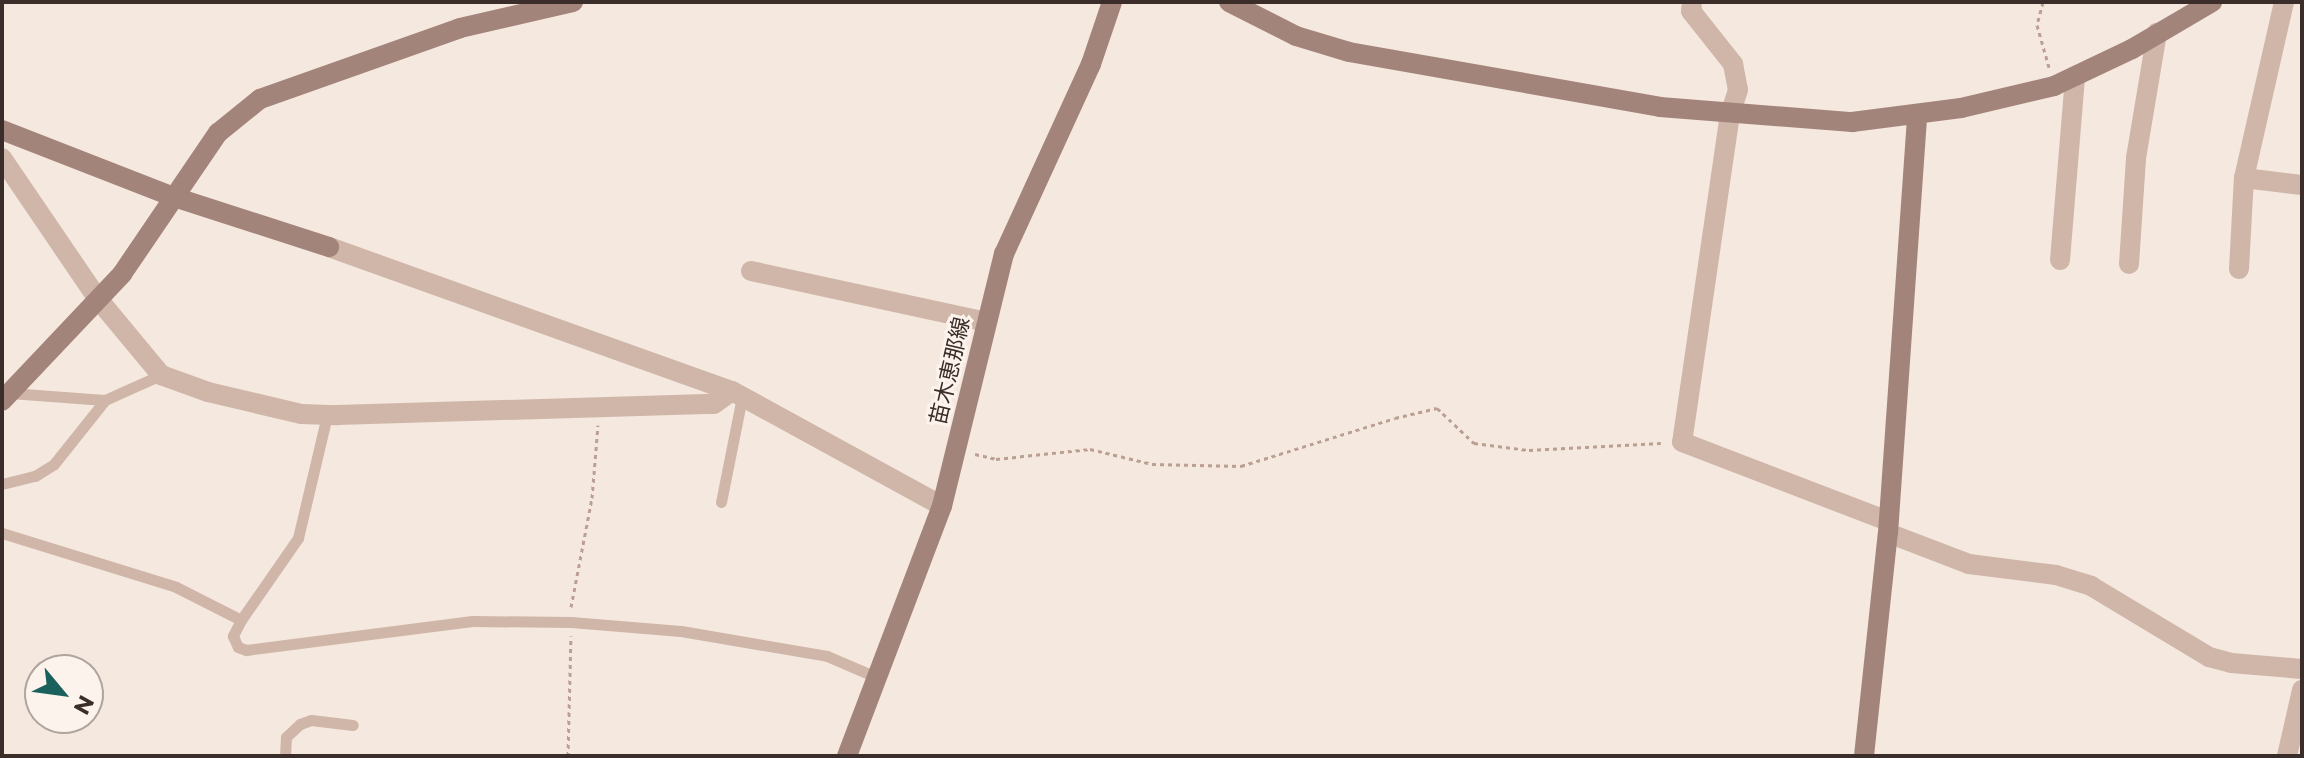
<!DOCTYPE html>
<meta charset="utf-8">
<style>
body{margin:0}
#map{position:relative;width:2304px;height:758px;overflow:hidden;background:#f5e8df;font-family:Montserrat,"Noto Sans JP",sans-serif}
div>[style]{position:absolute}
.path>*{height:3px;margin-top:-1.5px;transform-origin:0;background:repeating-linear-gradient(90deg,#bb9f93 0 4px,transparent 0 8px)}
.lane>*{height:11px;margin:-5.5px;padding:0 5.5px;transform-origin:5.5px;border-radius:5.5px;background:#cfb6a9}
.street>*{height:20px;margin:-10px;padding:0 10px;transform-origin:10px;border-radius:10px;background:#cfb6a9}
.secondary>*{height:20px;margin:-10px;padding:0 10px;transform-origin:10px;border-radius:10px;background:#a3847a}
span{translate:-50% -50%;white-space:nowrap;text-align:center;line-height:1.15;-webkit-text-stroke:6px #fcf3ec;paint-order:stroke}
.street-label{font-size:22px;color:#3b2d29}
.frame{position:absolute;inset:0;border:4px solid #3b2d29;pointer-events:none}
.north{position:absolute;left:24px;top:654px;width:80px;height:80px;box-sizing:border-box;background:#fcf3ec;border:2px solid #afa49e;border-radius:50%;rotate:119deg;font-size:22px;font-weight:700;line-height:32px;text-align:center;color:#3b2d29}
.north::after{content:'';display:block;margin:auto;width:28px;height:36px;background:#1a615d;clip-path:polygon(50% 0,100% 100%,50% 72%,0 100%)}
</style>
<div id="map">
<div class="path">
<i style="left:2043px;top:2px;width:24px;rotate:105deg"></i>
<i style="left:2037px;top:25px;width:44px;rotate:74.1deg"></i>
<i style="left:975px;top:454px;width:22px;rotate:13deg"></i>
<i style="left:996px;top:459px;width:95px;rotate:-6.1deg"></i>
<i style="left:1090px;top:449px;width:64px;rotate:13.6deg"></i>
<i style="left:1152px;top:464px;width:89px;rotate:1.3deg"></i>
<i style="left:1241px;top:466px;width:161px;rotate:-17.3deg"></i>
<i style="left:1395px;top:418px;width:43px;rotate:-13.4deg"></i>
<i style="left:1437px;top:408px;width:51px;rotate:43.4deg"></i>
<i style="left:1474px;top:443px;width:55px;rotate:7.3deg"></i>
<i style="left:1529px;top:450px;width:132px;rotate:-3deg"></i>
<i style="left:571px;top:607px;width:111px;rotate:-79.1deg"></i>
<i style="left:592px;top:498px;width:73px;rotate:-85.3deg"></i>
<i style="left:568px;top:756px;width:120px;rotate:-88.6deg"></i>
</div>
<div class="lane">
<i style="left:10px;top:393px;width:95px;rotate:4.2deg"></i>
<i style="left:2px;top:484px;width:34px;rotate:-14deg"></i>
<i style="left:35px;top:476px;width:22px;rotate:-32deg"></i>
<i style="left:54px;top:464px;width:82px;rotate:-51.4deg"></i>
<i style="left:105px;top:400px;width:61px;rotate:-24.1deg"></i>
<i style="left:721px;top:502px;width:107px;rotate:-78.7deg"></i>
<i style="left:2px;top:533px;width:182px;rotate:17.2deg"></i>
<i style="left:176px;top:587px;width:73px;rotate:26.9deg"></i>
<i style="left:241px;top:620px;width:18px;rotate:117deg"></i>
<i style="left:233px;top:636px;width:12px;rotate:66deg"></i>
<i style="left:238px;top:647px;width:9px;rotate:21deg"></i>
<i style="left:246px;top:650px;width:228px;rotate:-7.3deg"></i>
<i style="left:472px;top:621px;width:99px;rotate:0.6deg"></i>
<i style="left:571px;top:622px;width:110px;rotate:4.7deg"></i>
<i style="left:681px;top:631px;width:148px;rotate:9.7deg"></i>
<i style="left:827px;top:656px;width:53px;rotate:23.2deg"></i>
<i style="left:241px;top:620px;width:100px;rotate:-55.2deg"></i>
<i style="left:298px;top:538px;width:126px;rotate:-76.7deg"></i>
<i style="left:285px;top:756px;width:19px;rotate:-87deg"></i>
<i style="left:286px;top:737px;width:19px;rotate:-43deg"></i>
<i style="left:300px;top:724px;width:12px;rotate:-20deg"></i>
<i style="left:311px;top:720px;width:42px;rotate:6.8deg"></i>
</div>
<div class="street">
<i style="left:1692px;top:2px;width:9px;rotate:96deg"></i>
<i style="left:1691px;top:11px;width:68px;rotate:51.6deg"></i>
<i style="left:1733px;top:64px;width:26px;rotate:79deg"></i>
<i style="left:1738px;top:90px;width:25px;rotate:108deg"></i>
<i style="left:1730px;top:114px;width:331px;rotate:98.3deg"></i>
<i style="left:1682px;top:442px;width:221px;rotate:21deg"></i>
<i style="left:2284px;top:2px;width:180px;rotate:102.8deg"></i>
<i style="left:2244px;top:178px;width:58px;rotate:6.9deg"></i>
<i style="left:2px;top:158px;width:171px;rotate:55.8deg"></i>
<i style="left:98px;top:299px;width:99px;rotate:50.3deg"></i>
<i style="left:161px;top:375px;width:50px;rotate:19.9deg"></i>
<i style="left:208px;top:392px;width:96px;rotate:13.3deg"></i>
<i style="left:301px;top:414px;width:36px;rotate:2deg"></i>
<i style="left:337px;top:415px;width:377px;rotate:-1.7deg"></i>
<i style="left:714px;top:404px;width:22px;rotate:-36deg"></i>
<i style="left:329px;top:247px;width:428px;rotate:19.7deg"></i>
<i style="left:732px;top:391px;width:239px;rotate:28.7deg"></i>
<i style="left:2060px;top:260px;width:184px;rotate:-85.3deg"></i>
<i style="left:2129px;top:264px;width:106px;rotate:-86.2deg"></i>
<i style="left:2136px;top:158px;width:127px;rotate:-80.5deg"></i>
<i style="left:2239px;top:269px;width:91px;rotate:-86.9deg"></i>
<i style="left:751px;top:271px;width:240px;rotate:12.2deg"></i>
<i style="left:1888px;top:533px;width:87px;rotate:20.9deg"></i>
<i style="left:1969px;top:564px;width:88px;rotate:7.2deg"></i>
<i style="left:2056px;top:575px;width:37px;rotate:17deg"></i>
<i style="left:2091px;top:586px;width:138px;rotate:31deg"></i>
<i style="left:2209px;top:657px;width:23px;rotate:15deg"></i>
<i style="left:2231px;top:663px;width:71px;rotate:4.8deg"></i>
<i style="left:2287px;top:756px;width:68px;rotate:-77.2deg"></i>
</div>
<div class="secondary">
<i style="left:1229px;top:2px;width:75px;rotate:26.9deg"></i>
<i style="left:1296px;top:36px;width:55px;rotate:16.8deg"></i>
<i style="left:1349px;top:52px;width:316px;rotate:10deg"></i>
<i style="left:1660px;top:107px;width:193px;rotate:4.5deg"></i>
<i style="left:1852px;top:122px;width:110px;rotate:-7.3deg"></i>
<i style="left:1961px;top:108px;width:96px;rotate:-13.3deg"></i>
<i style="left:2054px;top:86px;width:86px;rotate:-25.4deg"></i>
<i style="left:2132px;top:49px;width:93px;rotate:-30.4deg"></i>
<i style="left:2px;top:130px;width:185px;rotate:21.3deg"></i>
<i style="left:174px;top:197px;width:163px;rotate:17.9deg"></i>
<i style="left:2px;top:401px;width:175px;rotate:-46.6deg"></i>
<i style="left:122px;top:274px;width:171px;rotate:-55.8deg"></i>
<i style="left:218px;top:133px;width:54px;rotate:-39deg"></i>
<i style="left:260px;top:99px;width:212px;rotate:-19.5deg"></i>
<i style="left:460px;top:28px;width:116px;rotate:-13deg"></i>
<i style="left:847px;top:756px;width:267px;rotate:-69.2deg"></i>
<i style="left:942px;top:506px;width:260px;rotate:-76.2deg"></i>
<i style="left:1004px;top:254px;width:209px;rotate:-65.4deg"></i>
<i style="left:1091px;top:64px;width:65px;rotate:-71.3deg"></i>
<i style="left:1864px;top:756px;width:224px;rotate:-83.9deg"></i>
<i style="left:1888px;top:533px;width:419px;rotate:-86deg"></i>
</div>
<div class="street-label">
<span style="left:950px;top:371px;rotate:-77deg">苗木恵那線</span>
</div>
<div class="frame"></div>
<div class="north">N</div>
</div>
